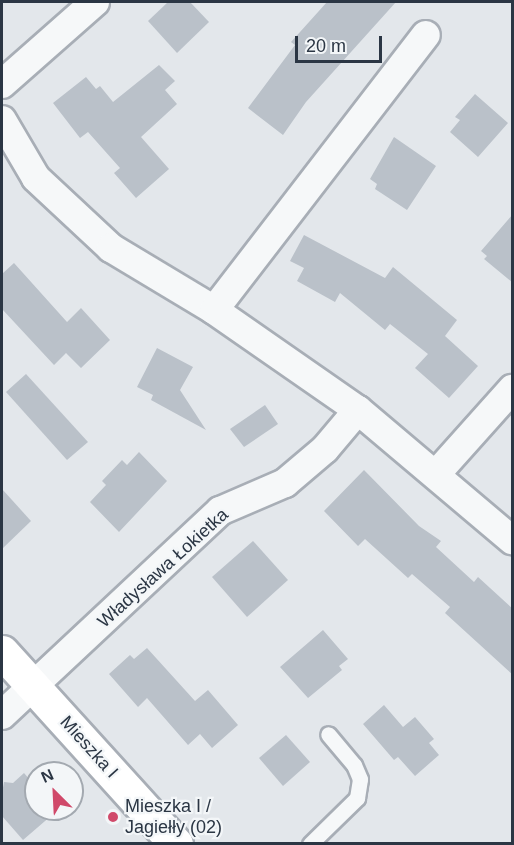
<!DOCTYPE html>
<meta charset="utf-8">
<style>
body{margin:0}
#map{position:relative;width:514px;height:845px;overflow:hidden;background:#e3e7eb;font-family:Arial,sans-serif}
div>[style]{position:absolute}
.building>*{inset:0;background:#bac1c9}
.roads{filter:drop-shadow(2px 0 #a8aeb6) drop-shadow(-2px 0 #a8aeb6) drop-shadow(0 2px #a8aeb6) drop-shadow(0 -2px #a8aeb6)}
.lane>*{height:15px;margin:-7.5px;padding:0 7.5px;transform-origin:7.5px;border-radius:7.5px;background:#f6f8f9}
.street>*{height:28px;margin:-14px;padding:0 14px;transform-origin:14px;border-radius:14px;background:#f6f8f9}
.secondary>*{height:33px;margin:-16.5px;padding:0 16.5px;transform-origin:16.5px;border-radius:16.5px;background:#fff}
.dots>*{width:16px;height:16px;translate:-50% -50%;box-sizing:border-box;border:3px solid #f3f6f8;border-radius:50%}
span{translate:-50% -50%;white-space:nowrap;text-align:center;line-height:1.15;-webkit-text-stroke:4.5px #f3f6f8;paint-order:stroke}
.street-label{font-size:18px;color:#2b3644}
.poi-label{font-size:18px;color:#2b3644}
.left{translate:0 -50%;text-align:left}
.frame{position:absolute;inset:0;border:3px solid #2b3644;pointer-events:none}
.north{position:absolute;left:24px;top:761px;width:60px;height:60px;box-sizing:border-box;background:#f3f6f8;border:2px solid #a3a9b0;border-radius:50%;rotate:336deg;font-size:16px;font-weight:700;line-height:24px;text-align:center;color:#2b3644}
.north::after{content:'';display:block;margin:auto;width:21px;height:27px;background:#d0496a;clip-path:polygon(50% 0,100% 100%,50% 72%,0 100%)}
.scale{position:absolute;left:295px;top:36px;width:87px;height:27px;box-sizing:border-box;border:3px solid #2b3644;border-top:0;padding-left:8px;font-size:18px;line-height:21px;white-space:nowrap;color:#2b3644;-webkit-text-stroke:4px #f3f6f8;paint-order:stroke}
</style>
<div id="map">
<div class="building">
<i style="clip-path:polygon(168px 2px,190px 2px,209px 22px,177px 53px,148px 21px)"></i>
<i style="clip-path:polygon(327px 2px,396px 2px,306px 102px,283px 135px,248px 108px,295px 45px,291px 42px)"></i>
<i style="clip-path:polygon(159px 65px,175px 81px,165px 90px,177px 104px,141px 137px,169px 169px,136px 198px,114px 173px,120px 168px,88px 132px,80px 138px,53px 103px,86px 77px,96px 89px,100px 86px,113px 102px)"></i>
<i style="clip-path:polygon(475px 94px,508px 123px,478px 157px,450px 132px,460px 120px,455px 117px)"></i>
<i style="clip-path:polygon(394px 137px,436px 166px,407px 210px,375px 189px,377px 184px,370px 179px)"></i>
<i style="clip-path:polygon(513px 214px,513px 283px,484px 259px,487px 256px,481px 251px)"></i>
<i style="clip-path:polygon(304px 235px,385px 278px,393px 267px,457px 320px,445px 336px,478px 366px,449px 398px,415px 368px,428px 354px,390px 324px,385px 330px,340px 293px,335px 302px,297px 281px,304px 268px,290px 261px)"></i>
<i style="clip-path:polygon(14px 263px,67px 322px,81px 308px,110px 340px,81px 368px,66px 353px,54px 365px,2px 309px,2px 274px)"></i>
<i style="clip-path:polygon(157px 348px,193px 367px,180px 390px,206px 430px,151px 400px,153px 395px,137px 387px)"></i>
<i style="clip-path:polygon(26px 374px,88px 442px,67px 460px,6px 392px)"></i>
<i style="clip-path:polygon(265px 405px,278px 424px,244px 447px,230px 429px)"></i>
<i style="clip-path:polygon(139px 452px,167px 481px,119px 532px,90px 502px,106px 485px,102px 481px,122px 460px,127px 465px)"></i>
<i style="clip-path:polygon(364px 470px,419px 526px,441px 541px,436px 547px,474px 582px,478px 577px,513px 609px,513px 675px,445px 613px,450px 607px,412px 574px,408px 578px,365px 539px,358px 546px,324px 511px)"></i>
<i style="clip-path:polygon(2px 489px,31px 521px,2px 549px)"></i>
<i style="clip-path:polygon(253px 541px,288px 580px,247px 617px,212px 577px)"></i>
<i style="clip-path:polygon(323px 630px,348px 659px,339px 666px,342px 670px,308px 698px,280px 667px)"></i>
<i style="clip-path:polygon(147px 648px,195px 701px,208px 690px,238px 725px,212px 748px,200px 734px,188px 745px,147px 698px,138px 707px,109px 674px,130px 655px,134px 659px)"></i>
<i style="clip-path:polygon(384px 705px,403px 727px,415px 717px,434px 739px,429px 743px,439px 755px,415px 776px,398px 757px,394px 760px,363px 724px)"></i>
<i style="clip-path:polygon(286px 735px,310px 762px,283px 786px,259px 758px)"></i>
<i style="clip-path:polygon(24px 773px,36px 787px,36px 809px,59px 809px,23px 840px,2px 816px,2px 793px,4px 782px,13px 783px)"></i>
</div>
<div class="roads">
<div class="lane">
<i style="left:310px;top:844px;width:66px;rotate:-44.4deg"></i>
<i style="left:357px;top:798px;width:19px;rotate:-81deg"></i>
<i style="left:360px;top:779px;width:15px;rotate:-113deg"></i>
<i style="left:354px;top:765px;width:40px;rotate:-130deg"></i>
</div>
<div class="street">
<i style="left:2px;top:84px;width:124px;rotate:-41.4deg"></i>
<i style="left:2px;top:120px;width:67px;rotate:59.6deg"></i>
<i style="left:36px;top:178px;width:103px;rotate:43deg"></i>
<i style="left:111px;top:248px;width:120px;rotate:31deg"></i>
<i style="left:214px;top:310px;width:175px;rotate:34.8deg"></i>
<i style="left:358px;top:410px;width:202px;rotate:40.2deg"></i>
<i style="left:214px;top:310px;width:347px;rotate:-52.4deg"></i>
<i style="left:437px;top:473px;width:113px;rotate:-48.2deg"></i>
<i style="left:2px;top:715px;width:299px;rotate:-43.1deg"></i>
<i style="left:220px;top:511px;width:71px;rotate:-23.3deg"></i>
<i style="left:285px;top:483px;width:52px;rotate:-40.4deg"></i>
<i style="left:325px;top:449px;width:51px;rotate:-49.8deg"></i>
</div>
<div class="secondary">
<i style="left:2px;top:652px;width:259px;rotate:47.8deg"></i>
</div>
</div>
<div class="dots">
<i style="left:113px;top:817px;background:#d0496a"></i>
</div>
<div class="street-label">
<span style="left:163px;top:568px;rotate:-42deg">Władysława Łokietka</span>
<span style="left:89px;top:747px;rotate:48deg">Mieszka I</span>
</div>
<div class="poi-label">
<span class="left" style="left:125px;top:817px">Mieszka I /<br>Jagiełły (02)</span>
</div>
<div class="frame"></div>
<div class="north">N</div>
<div class="scale">20 m</div>
</div>
